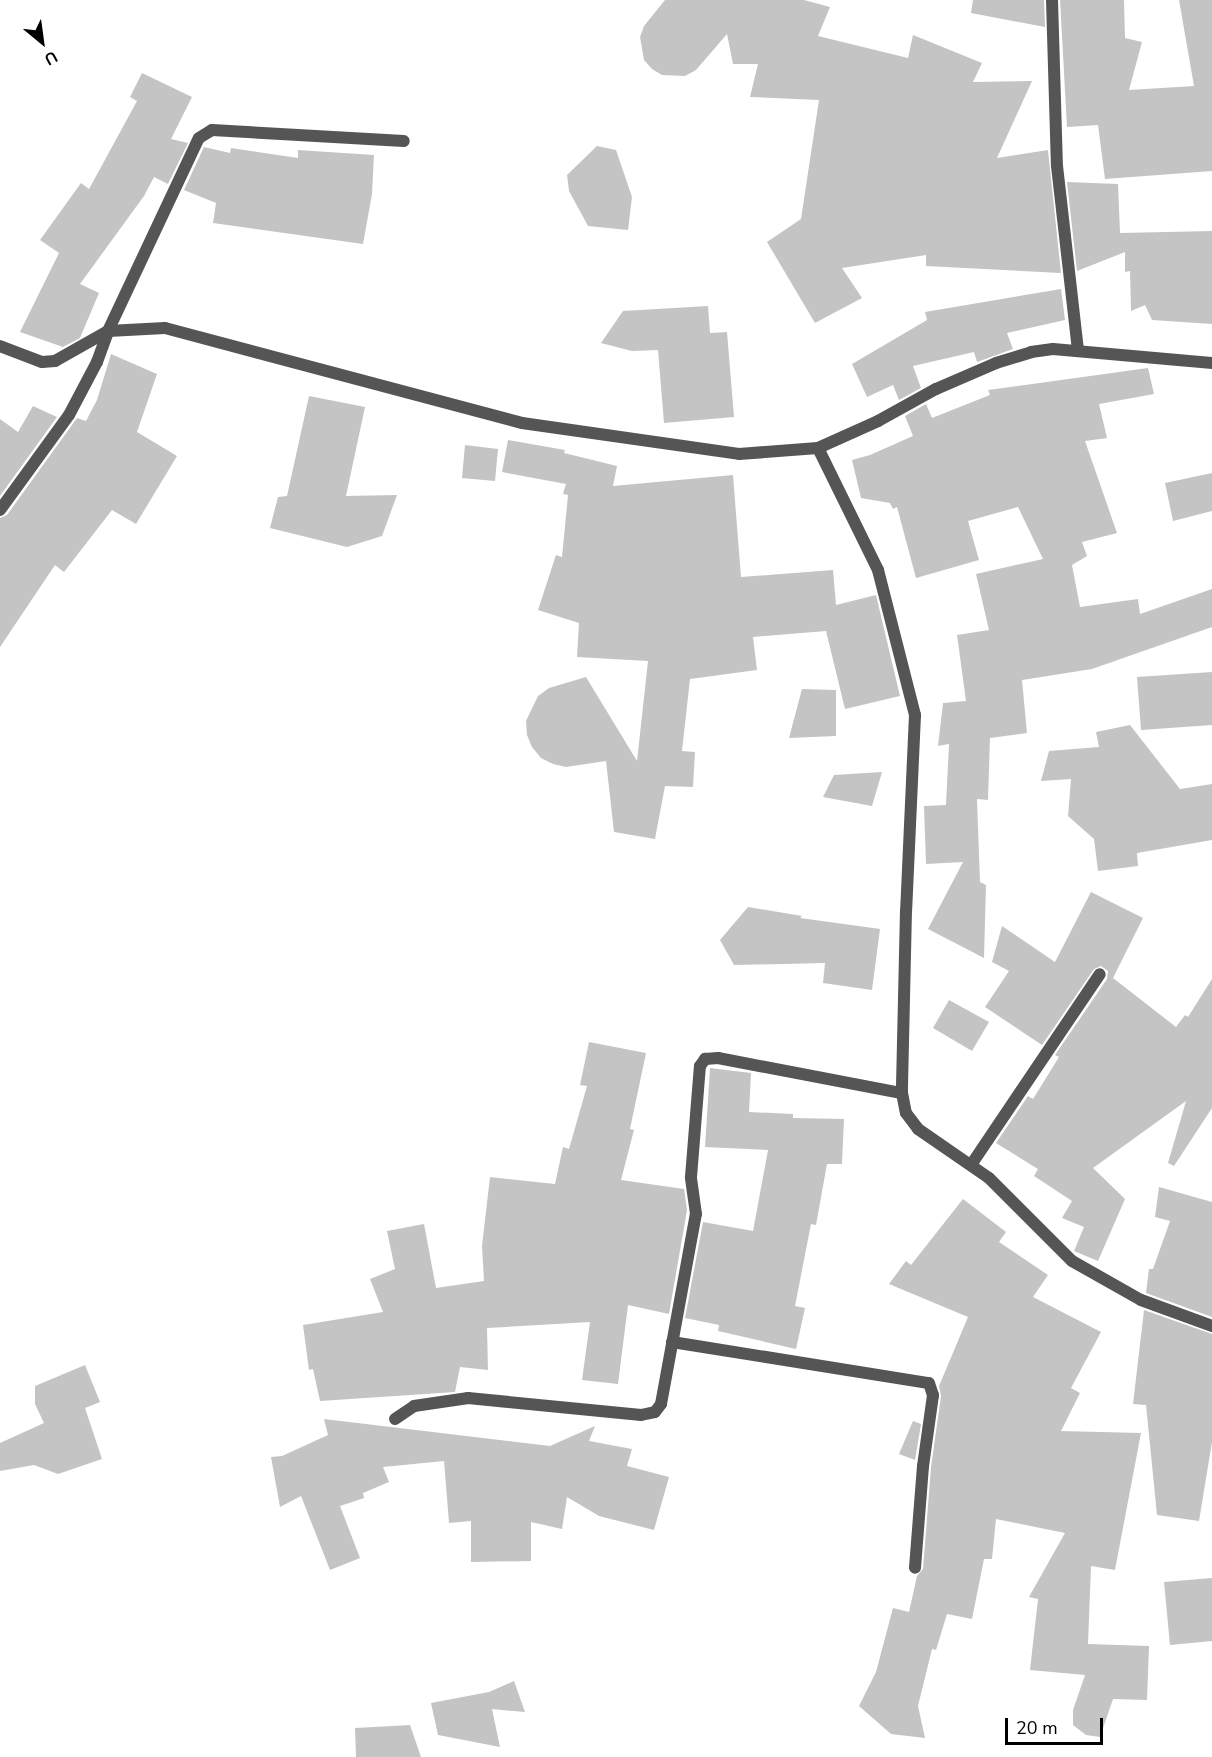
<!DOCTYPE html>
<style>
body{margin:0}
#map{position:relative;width:1212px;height:1757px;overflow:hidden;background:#fff;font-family:"Nunito Sans",sans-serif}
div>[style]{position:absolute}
.building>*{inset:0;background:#c4c4c4}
.minor>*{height:12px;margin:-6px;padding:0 6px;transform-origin:6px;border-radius:6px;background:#555}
span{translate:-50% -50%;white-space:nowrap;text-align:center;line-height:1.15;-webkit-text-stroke:4.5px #fff;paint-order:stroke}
.north{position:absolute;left:12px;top:12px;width:60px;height:60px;-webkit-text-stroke:4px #fff;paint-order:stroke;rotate:151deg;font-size:16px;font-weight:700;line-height:24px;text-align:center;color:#000}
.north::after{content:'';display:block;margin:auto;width:21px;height:27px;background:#000;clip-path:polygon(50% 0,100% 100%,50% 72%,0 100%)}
.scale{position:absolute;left:1005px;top:1718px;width:98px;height:27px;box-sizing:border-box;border:3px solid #000;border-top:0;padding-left:8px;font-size:18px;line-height:21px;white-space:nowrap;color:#000;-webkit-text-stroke:4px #fff;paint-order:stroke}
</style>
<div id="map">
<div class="building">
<i style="clip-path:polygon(665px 0,804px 0,830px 7px,818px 36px,908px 58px,913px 35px,982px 63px,973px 82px,1032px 81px,997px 158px,1048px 150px,1061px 273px,926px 266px,926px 255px,842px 268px,862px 298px,815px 323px,767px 242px,801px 219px,819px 100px,750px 97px,758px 64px,733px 64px,727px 34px,696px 70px,685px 76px,662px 75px,652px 69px,644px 60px,640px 37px,644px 26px)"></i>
<i style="clip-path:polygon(973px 0,1044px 0,1045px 27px,971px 13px)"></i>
<i style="clip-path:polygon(1060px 0,1124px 0,1125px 38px,1142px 42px,1129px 90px,1194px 86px,1179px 0,1212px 0,1212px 171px,1105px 179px,1098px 125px,1067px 127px)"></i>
<i style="clip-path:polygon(142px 73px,192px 97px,171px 139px,188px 143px,168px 184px,154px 177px,144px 196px,80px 284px,99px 293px,80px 338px,63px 347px,20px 332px,59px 253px,40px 240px,81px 183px,89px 189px,137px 101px,130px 97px)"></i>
<i style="clip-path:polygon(597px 146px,616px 150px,632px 197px,628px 230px,588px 226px,569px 191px,567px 175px)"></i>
<i style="clip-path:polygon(204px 147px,230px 153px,231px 148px,298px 158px,298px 150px,374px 155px,372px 194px,363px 244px,213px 223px,216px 203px,184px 190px)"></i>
<i style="clip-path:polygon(1067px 182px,1118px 184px,1120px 233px,1212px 231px,1212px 324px,1152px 320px,1145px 305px,1131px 311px,1130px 271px,1125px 272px,1125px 252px,1077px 271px)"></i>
<i style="clip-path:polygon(1061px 289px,1065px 320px,1007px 333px,1013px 349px,977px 362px,974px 352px,913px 366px,921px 388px,899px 400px,893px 385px,867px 397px,852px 364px,927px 320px,925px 312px)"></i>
<i style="clip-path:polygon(708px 306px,710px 333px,727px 332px,734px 417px,664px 423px,658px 350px,632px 351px,601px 343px,623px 311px)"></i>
<i style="clip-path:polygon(111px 354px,157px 374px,137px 432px,177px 456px,136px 524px,112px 510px,64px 572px,55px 565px,0 647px,0 518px,7px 515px,77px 418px,86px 421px,97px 400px)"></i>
<i style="clip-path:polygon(1148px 368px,1154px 394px,1099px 404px,1107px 438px,1085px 441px,1117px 533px,1082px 542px,1087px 556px,1072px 565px,1080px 607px,1138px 599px,1140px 614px,1212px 589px,1212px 627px,1092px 669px,1022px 680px,1027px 733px,990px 738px,988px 800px,977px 799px,980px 882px,986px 885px,984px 958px,928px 929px,963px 862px,926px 864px,924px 806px,946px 805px,949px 744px,938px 746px,943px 703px,966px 701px,957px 635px,989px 630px,976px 574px,1043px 559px,1018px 507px,968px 521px,979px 560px,916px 578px,897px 507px,893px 509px,890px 503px,861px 498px,852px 460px,870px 455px,913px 436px,905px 416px,926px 404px,932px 418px,990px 395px,988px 390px)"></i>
<i style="clip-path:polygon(309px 396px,365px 407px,346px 496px,397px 495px,382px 536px,347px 547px,270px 528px,278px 497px,287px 496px)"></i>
<i style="clip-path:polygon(33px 406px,57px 417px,0 496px,0 419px,18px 432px)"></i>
<i style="clip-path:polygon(508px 440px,565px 450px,564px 453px,617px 466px,613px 486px,733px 475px,741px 577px,833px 570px,836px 605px,876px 595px,900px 696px,845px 709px,826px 631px,753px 637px,757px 670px,690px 679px,682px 751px,695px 752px,693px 787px,665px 786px,655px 839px,614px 832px,606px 761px,566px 767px,553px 764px,541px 758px,532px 747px,527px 735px,526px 721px,538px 696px,549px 688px,586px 677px,637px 761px,648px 661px,577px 657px,579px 623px,538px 610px,556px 555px,562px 557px,568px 495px,563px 494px,566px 484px,502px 472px)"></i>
<i style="clip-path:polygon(465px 445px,498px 449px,495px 481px,462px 478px)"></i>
<i style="clip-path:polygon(1212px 473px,1212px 511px,1173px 521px,1165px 483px)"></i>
<i style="clip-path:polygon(1212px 672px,1212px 725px,1141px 730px,1137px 677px)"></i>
<i style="clip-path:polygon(802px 689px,836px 690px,836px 736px,789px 738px)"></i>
<i style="clip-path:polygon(1130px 725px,1180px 789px,1212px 784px,1212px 840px,1137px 853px,1138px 866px,1098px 871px,1094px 839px,1068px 816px,1071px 779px,1041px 781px,1049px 751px,1099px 747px,1096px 732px)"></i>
<i style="clip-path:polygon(882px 772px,872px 806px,823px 797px,834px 775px)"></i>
<i style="clip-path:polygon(1091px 892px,1143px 918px,1113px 978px,1176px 1027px,1185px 1015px,1188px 1017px,1212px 979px,1212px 1108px,1174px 1166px,1168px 1163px,1186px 1101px,1093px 1168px,1125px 1199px,1098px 1261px,1074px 1251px,1084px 1227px,1062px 1218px,1072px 1201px,1034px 1176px,1038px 1169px,996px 1143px,1028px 1096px,1033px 1099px,1059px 1057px,1055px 1055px,1107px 979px,1108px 971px,1101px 966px,1094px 969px,1042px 1045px,985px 1007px,1009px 971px,992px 962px,1002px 926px,1055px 962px)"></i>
<i style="clip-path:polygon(748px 907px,802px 916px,800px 918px,880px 929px,872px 990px,823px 983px,825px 963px,734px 965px,720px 940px)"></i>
<i style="clip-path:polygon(949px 1000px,989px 1022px,972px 1051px,933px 1028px)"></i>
<i style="clip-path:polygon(589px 1042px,646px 1053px,630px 1129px,634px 1130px,621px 1180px,684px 1189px,687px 1210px,669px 1314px,628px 1305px,618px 1384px,582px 1380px,590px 1322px,487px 1328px,488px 1370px,460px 1367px,455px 1392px,320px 1401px,313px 1369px,309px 1370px,303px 1325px,383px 1312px,370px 1279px,395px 1269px,387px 1231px,424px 1224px,436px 1288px,484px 1281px,482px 1246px,490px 1177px,555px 1184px,563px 1147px,569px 1149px,587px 1086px,580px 1085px)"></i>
<i style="clip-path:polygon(710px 1068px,751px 1073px,749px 1112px,793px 1114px,793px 1118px,844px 1119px,842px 1164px,827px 1164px,816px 1225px,811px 1224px,795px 1306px,805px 1308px,796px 1349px,718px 1331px,719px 1325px,685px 1318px,703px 1222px,753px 1231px,768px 1150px,705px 1147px)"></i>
<i style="clip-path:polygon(1159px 1187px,1212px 1202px,1212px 1317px,1146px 1293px,1149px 1269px,1153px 1269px,1170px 1221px,1155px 1217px)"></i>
<i style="clip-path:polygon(963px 1199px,1006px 1232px,999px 1242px,1048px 1275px,1033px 1297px,1101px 1332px,1071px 1388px,1080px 1393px,1061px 1431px,1141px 1433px,1115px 1570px,1091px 1566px,1088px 1644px,1149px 1646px,1147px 1700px,1113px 1699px,1100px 1737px,1086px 1735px,1073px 1725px,1073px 1710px,1085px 1675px,1030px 1670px,1038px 1599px,1029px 1597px,1065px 1533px,996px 1519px,992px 1559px,984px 1559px,972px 1619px,947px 1614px,936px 1650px,932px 1649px,918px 1706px,925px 1738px,891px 1734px,859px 1706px,876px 1672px,893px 1608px,909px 1612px,917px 1576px,923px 1569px,931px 1467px,941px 1396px,939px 1386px,968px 1317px,889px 1284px,906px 1261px,911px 1265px)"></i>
<i style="clip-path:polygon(1144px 1310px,1212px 1334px,1212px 1442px,1199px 1521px,1157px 1515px,1146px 1405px,1133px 1404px)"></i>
<i style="clip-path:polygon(85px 1365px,100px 1402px,85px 1408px,102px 1459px,58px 1474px,34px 1465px,0 1471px,0 1443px,44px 1423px,35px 1404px,35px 1386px)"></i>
<i style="clip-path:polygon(324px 1419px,550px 1446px,595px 1426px,589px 1441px,632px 1449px,627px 1466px,669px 1477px,654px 1530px,599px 1516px,567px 1497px,562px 1529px,531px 1522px,531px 1561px,471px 1562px,471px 1521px,449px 1523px,444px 1461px,383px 1467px,389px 1482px,363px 1493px,364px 1498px,340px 1506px,360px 1558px,330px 1570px,301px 1496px,280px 1507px,271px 1457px,282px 1456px,328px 1435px)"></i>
<i style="clip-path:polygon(913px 1421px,921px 1424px,915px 1460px,899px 1454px)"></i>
<i style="clip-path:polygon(1212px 1578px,1212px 1641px,1170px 1645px,1164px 1582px)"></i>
<i style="clip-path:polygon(514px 1681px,525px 1712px,492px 1709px,500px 1747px,438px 1735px,431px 1703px,489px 1692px)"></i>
<i style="clip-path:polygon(410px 1725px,421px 1757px,356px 1757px,355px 1728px)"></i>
</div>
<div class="minor">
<i style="left:1052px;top:0;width:166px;rotate:88.3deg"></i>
<i style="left:1057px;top:166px;width:186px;rotate:83.5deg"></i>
<i style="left:0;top:346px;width:45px;rotate:20.9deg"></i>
<i style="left:42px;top:362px;width:13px;rotate:-4deg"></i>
<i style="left:55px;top:361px;width:61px;rotate:-29.5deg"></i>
<i style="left:108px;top:331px;width:57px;rotate:-3deg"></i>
<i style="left:165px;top:328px;width:369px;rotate:14.9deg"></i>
<i style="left:522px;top:423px;width:219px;rotate:8.1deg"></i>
<i style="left:739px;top:454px;width:79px;rotate:-4.3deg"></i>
<i style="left:818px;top:448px;width:66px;rotate:-24.2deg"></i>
<i style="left:878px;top:421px;width:66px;rotate:-28.9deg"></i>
<i style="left:936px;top:389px;width:65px;rotate:-23.4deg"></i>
<i style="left:996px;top:363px;width:37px;rotate:-17deg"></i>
<i style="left:1031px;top:352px;width:22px;rotate:-8deg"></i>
<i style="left:1053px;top:349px;width:160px;rotate:5deg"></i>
<i style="left:818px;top:448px;width:136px;rotate:63.8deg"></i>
<i style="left:878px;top:570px;width:150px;rotate:75.7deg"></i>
<i style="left:915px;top:715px;width:195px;rotate:92.6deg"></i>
<i style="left:906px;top:910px;width:183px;rotate:91.3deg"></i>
<i style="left:902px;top:1093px;width:20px;rotate:79deg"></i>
<i style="left:906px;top:1113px;width:20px;rotate:53deg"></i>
<i style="left:918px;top:1129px;width:86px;rotate:34.6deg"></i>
<i style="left:989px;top:1178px;width:117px;rotate:45deg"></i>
<i style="left:1072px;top:1261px;width:79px;rotate:29.5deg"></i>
<i style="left:1141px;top:1300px;width:76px;rotate:20.1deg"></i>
<i style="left:0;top:510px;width:117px;rotate:-54deg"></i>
<i style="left:69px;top:415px;width:60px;rotate:-62.2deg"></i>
<i style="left:97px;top:362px;width:33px;rotate:-70deg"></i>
<i style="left:108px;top:331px;width:213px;rotate:-64.8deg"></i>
<i style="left:199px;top:138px;width:15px;rotate:-32deg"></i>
<i style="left:212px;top:130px;width:192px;rotate:3.3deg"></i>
<i style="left:971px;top:1165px;width:230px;rotate:-56deg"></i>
<i style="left:672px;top:1342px;width:260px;rotate:9.1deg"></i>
<i style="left:929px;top:1383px;width:13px;rotate:72deg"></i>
<i style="left:933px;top:1395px;width:72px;rotate:98deg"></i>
<i style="left:923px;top:1466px;width:102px;rotate:94.5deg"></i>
<i style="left:395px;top:1419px;width:23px;rotate:-34deg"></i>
<i style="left:414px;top:1406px;width:55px;rotate:-8.4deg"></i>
<i style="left:468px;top:1398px;width:174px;rotate:5.6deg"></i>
<i style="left:641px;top:1415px;width:14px;rotate:-12deg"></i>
<i style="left:655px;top:1412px;width:10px;rotate:-53deg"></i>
<i style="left:661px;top:1404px;width:193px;rotate:-79.6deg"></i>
<i style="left:696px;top:1214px;width:37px;rotate:-98deg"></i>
<i style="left:691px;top:1177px;width:111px;rotate:-85.4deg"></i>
<i style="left:700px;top:1066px;width:9px;rotate:-54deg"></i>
<i style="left:705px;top:1059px;width:13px;rotate:-4deg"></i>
<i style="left:718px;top:1058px;width:187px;rotate:10.8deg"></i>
</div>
<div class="north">U</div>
<div class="scale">20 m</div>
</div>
